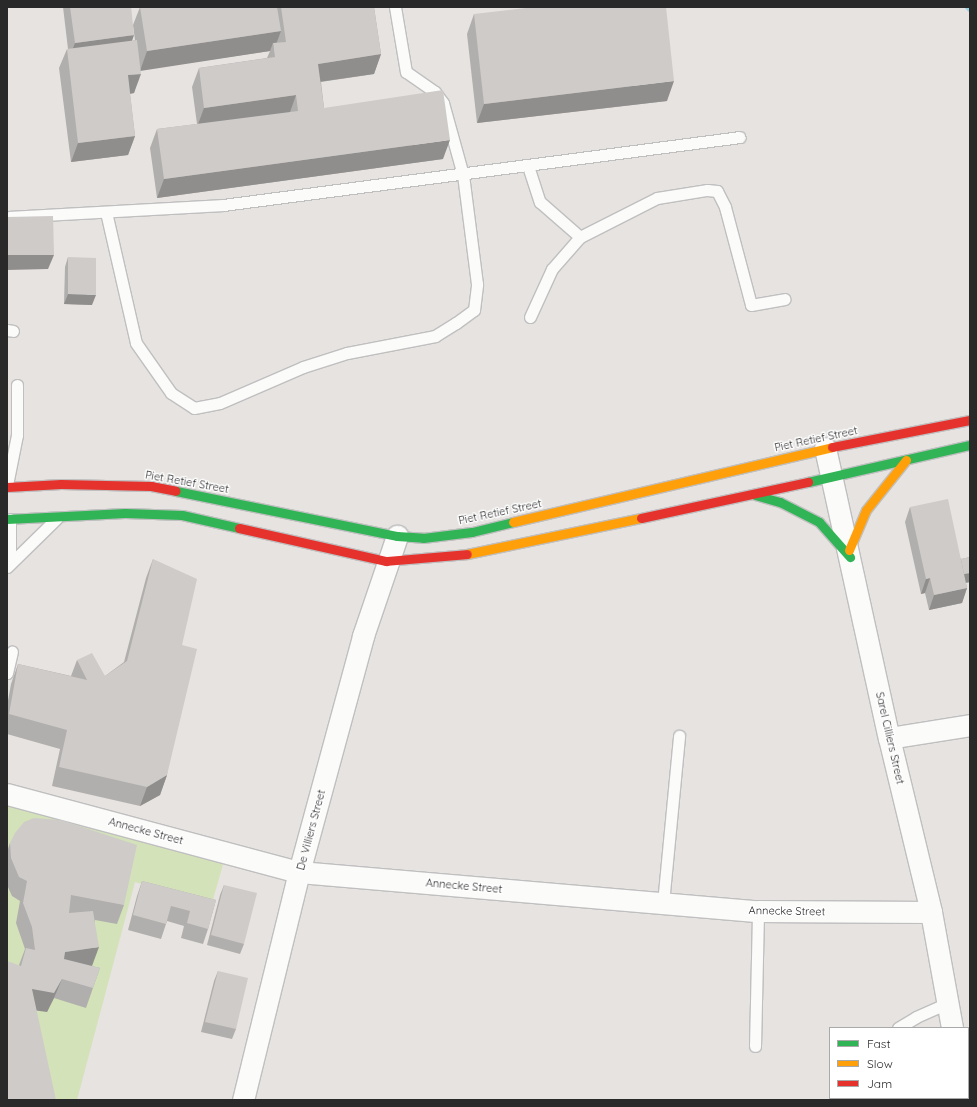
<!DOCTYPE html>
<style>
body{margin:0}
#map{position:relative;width:977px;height:1107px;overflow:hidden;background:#e6e3e0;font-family:Quicksand,sans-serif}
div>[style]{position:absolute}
.pitch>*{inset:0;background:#d3e2b9}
.stream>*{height:6px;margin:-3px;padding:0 3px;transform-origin:3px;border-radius:3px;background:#98cfe2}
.roads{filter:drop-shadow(1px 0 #c0bfc0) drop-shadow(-1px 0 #c0bfc0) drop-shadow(0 1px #c0bfc0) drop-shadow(0 -1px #c0bfc0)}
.lane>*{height:11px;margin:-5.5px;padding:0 5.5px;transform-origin:5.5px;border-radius:5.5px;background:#fbfbfa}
.street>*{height:21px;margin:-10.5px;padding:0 10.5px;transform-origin:10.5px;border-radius:10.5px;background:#fbfbfa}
.fast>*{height:9px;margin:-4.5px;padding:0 4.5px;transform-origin:4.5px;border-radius:4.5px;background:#30b455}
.slow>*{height:9px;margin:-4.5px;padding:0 4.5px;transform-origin:4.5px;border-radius:4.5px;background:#ff9f0a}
.jam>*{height:9px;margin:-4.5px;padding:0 4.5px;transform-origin:4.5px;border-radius:4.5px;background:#e5322d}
.wall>*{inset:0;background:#b1afad}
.shaded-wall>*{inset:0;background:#908e8d}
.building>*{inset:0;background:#cecbc9}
span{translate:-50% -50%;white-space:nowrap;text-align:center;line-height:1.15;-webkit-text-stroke:3px #fff;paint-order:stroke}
.street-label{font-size:11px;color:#292929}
.frame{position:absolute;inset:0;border:8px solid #292929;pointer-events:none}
.legend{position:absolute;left:829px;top:1027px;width:140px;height:72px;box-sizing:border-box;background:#fff;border:1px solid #a9a9a9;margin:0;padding:5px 7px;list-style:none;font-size:12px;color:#292929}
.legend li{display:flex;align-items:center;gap:8px;height:20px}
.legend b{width:20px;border:1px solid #a9a9a9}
</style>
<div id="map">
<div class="pitch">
<i style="clip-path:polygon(7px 804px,224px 861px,212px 903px,135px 882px,77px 1100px,7px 1100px)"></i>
</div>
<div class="stream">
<i style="left:968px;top:7px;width:3px;rotate:45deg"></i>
</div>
<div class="roads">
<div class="lane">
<i style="left:528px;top:166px;width:38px;rotate:72deg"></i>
<i style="left:540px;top:202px;width:53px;rotate:41.2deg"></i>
<i style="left:106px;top:212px;width:134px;rotate:77.1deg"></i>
<i style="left:136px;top:343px;width:61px;rotate:55deg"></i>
<i style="left:171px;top:393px;width:27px;rotate:33deg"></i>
<i style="left:194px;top:408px;width:26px;rotate:-11deg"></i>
<i style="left:220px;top:403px;width:90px;rotate:-23.4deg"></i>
<i style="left:303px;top:367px;width:46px;rotate:-17.7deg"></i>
<i style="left:347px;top:353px;width:90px;rotate:-10.9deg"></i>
<i style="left:435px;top:336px;width:25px;rotate:-32deg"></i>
<i style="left:456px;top:323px;width:22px;rotate:-36deg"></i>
<i style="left:474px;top:310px;width:26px;rotate:-83deg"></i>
<i style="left:477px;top:284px;width:110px;rotate:-97.3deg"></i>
<i style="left:463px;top:175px;width:75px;rotate:-105.5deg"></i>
<i style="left:443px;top:103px;width:14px;rotate:-126deg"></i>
<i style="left:435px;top:92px;width:35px;rotate:-145deg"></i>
<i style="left:406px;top:72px;width:66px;rotate:-99.6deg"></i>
<i style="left:9px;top:217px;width:214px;rotate:-3.2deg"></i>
<i style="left:223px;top:205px;width:521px;rotate:-7.49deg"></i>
<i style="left:530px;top:317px;width:53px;rotate:-65.4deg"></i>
<i style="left:552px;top:269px;width:43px;rotate:-48.8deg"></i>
<i style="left:580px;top:237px;width:86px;rotate:-26.9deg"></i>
<i style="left:657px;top:198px;width:51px;rotate:-9.1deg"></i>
<i style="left:707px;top:190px;width:10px;rotate:6deg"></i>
<i style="left:717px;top:191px;width:18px;rotate:63deg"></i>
<i style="left:725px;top:207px;width:101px;rotate:75.1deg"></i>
<i style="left:751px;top:305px;width:34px;rotate:-10deg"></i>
<i style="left:7px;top:330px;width:6px;rotate:9deg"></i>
<i style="left:7px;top:485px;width:51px;rotate:-78.7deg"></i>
<i style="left:17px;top:435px;width:50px;rotate:-90deg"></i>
<i style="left:7px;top:565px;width:10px;rotate:-73deg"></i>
<i style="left:10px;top:555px;width:36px;rotate:-90deg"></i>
<i style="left:7px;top:567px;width:70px;rotate:-44.4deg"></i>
<i style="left:7px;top:673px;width:22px;rotate:-77deg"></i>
<i style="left:663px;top:903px;width:168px;rotate:-84.5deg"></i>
<i style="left:898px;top:1028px;width:21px;rotate:-31deg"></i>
<i style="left:916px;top:1017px;width:34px;rotate:-24deg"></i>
<i style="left:755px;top:1046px;width:135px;rotate:-88.7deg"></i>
<i style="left:850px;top:1100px;width:3px;rotate:-45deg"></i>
</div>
<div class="street">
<i style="left:825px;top:448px;width:297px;rotate:77.6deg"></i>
<i style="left:889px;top:738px;width:179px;rotate:76.4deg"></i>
<i style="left:931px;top:912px;width:118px;rotate:79.7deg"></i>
<i style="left:889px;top:738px;width:82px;rotate:-9.1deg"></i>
<i style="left:7px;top:794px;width:302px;rotate:15deg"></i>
<i style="left:299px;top:872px;width:461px;rotate:4.9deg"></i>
<i style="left:758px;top:911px;width:173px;rotate:0.3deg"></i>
<i style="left:964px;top:1098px;width:2px;rotate:63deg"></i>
<i style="left:243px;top:1100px;width:235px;rotate:-76.2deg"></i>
<i style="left:299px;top:872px;width:245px;rotate:-74.8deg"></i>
<i style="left:363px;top:636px;width:106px;rotate:-71.2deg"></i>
</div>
<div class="fast">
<i style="left:808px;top:482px;width:166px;rotate:-12.9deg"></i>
<i style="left:176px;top:491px;width:226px;rotate:11.5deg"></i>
<i style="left:397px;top:536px;width:26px;rotate:4deg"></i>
<i style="left:423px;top:538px;width:49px;rotate:-7deg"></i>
<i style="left:472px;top:532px;width:42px;rotate:-13.7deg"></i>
<i style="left:755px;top:495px;width:26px;rotate:16deg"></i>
<i style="left:780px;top:502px;width:44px;rotate:27.1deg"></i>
<i style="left:819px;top:522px;width:47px;rotate:48.5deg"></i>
<i style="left:7px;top:519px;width:118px;rotate:-2.9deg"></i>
<i style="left:125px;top:513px;width:57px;rotate:2deg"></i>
<i style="left:182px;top:515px;width:58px;rotate:12.8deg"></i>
</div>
<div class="slow">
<i style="left:513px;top:522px;width:328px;rotate:-13.2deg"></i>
<i style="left:849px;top:550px;width:43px;rotate:-67deg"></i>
<i style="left:866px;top:510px;width:64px;rotate:-51.3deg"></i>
<i style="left:467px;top:554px;width:178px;rotate:-11.7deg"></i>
</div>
<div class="jam">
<i style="left:832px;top:447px;width:141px;rotate:-11.1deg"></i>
<i style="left:7px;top:487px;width:54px;rotate:-3.2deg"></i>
<i style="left:61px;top:484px;width:90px;rotate:1.3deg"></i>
<i style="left:151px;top:486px;width:25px;rotate:11deg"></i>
<i style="left:641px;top:518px;width:171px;rotate:-12.2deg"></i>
<i style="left:239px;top:528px;width:151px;rotate:12.7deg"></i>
<i style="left:386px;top:561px;width:81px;rotate:-4.9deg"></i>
</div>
</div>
<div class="wall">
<i style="clip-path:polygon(63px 7px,131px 7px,132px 41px,135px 40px,133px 25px,140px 7px,374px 7px,381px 54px,374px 74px,321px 82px,324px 108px,443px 159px,157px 198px,150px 148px,157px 129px,197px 124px,192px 87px,199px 68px,267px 58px,270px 51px,140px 70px,134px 93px,130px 94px,135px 136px,128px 155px,71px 162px,59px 68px,67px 49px,68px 49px)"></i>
<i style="clip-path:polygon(474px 14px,667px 101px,477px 123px,467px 34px)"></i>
<i style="clip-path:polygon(68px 257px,92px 305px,64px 304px,65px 267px)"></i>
<i style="clip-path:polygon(910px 507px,961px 559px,970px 557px,970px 582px,966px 583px,967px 588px,962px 603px,929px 610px,925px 593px,921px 594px,905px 522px)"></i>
<i style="clip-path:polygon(153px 559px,182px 645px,167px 775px,160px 795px,140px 806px,52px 786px,60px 749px,7px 734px,7px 706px,11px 684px,18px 664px,71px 676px,77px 660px,105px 676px,124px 662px,146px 578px)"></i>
<i style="clip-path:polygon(10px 843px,124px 905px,117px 924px,95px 920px,92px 966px,100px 968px,86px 1008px,54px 998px,47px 1012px,19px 965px,25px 949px,16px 923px,20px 901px,12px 896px,7px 885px,7px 852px)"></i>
<i style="clip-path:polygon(142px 881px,216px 900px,208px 929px,203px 944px,181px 938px,184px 926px,167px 921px,161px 939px,128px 930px,137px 896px)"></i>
<i style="clip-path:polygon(224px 885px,244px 944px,240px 954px,207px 945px,220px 895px)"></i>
<i style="clip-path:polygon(218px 971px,236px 1029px,232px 1039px,201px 1032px,214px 981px)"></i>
</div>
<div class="shaded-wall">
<i style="clip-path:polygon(281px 31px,274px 50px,273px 43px,270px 51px,140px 71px,147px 51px)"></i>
<i style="clip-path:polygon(134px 35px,129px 50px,69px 58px,75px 43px)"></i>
<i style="clip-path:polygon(381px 54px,374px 74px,311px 83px,318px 64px)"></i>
<i style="clip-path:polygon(141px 74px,134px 93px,121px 95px,128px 75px)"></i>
<i style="clip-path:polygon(674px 81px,667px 101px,477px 123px,484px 104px)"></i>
<i style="clip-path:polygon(296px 95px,289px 115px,197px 127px,204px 108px)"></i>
<i style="clip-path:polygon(135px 136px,128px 155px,71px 162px,78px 143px)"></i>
<i style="clip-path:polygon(450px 140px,443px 159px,157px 198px,164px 179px)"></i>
<i style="clip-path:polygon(7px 255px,54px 255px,48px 269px,7px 270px)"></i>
<i style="clip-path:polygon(68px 294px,96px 295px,92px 305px,64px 304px)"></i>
<i style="clip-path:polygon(970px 573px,970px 582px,958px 584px,962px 574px)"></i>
<i style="clip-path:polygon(930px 578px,925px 593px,921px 594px,926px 579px)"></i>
<i style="clip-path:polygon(967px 588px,962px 603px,929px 610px,934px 595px)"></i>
<i style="clip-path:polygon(167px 775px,160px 795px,140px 806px,147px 787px)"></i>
<i style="clip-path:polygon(99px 947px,92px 966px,58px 971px,65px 952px)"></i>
<i style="clip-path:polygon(62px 979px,54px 998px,47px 1012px,25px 1009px,32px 989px)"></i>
</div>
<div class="building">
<i style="clip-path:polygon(70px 7px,131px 7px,134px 35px,75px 43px)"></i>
<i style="clip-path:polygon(140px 7px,277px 7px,281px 31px,147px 51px)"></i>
<i style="clip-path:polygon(281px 7px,374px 7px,381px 54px,318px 64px,324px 108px,443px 90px,450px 140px,164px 179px,157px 129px,298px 111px,296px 95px,204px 108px,199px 68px,275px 57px,273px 43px,286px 42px)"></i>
<i style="clip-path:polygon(535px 7px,666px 7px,674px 81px,484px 104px,474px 14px)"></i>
<i style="clip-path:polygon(137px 40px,141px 74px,128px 75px,135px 136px,78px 143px,67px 49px)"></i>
<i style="clip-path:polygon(53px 216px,54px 255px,7px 255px,7px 217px)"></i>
<i style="clip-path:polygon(68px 257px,96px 258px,96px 295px,68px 294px)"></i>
<i style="clip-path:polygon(948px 499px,967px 588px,934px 595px,930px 578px,926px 579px,910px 507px)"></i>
<i style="clip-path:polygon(970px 557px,970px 573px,964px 574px,961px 559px)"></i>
<i style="clip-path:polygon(153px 559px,197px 579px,182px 645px,197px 649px,167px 775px,147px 787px,59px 767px,67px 730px,9px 714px,18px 664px,87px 680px,77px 660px,92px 653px,105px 676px,127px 661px)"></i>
<i style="clip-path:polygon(34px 818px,61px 820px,137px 845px,124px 905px,71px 895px,69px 913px,93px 911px,99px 947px,65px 952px,64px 959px,100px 968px,93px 988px,62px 979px,54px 993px,32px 989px,56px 1100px,7px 1100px,7px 961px,21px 966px,26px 948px,35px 950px,32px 927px,23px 903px,27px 881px,19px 877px,11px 858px,10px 843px,15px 833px,24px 822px)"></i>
<i style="clip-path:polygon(142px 881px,216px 900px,208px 929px,187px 923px,190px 911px,171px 906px,166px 924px,133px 915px)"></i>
<i style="clip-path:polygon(224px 885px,257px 893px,244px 944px,211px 935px)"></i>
<i style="clip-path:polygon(218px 971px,248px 978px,236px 1029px,205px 1022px)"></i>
</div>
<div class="street-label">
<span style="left:816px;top:439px;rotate:-12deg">Piet Retief Street</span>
<span style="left:187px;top:482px;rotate:10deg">Piet Retief Street</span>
<span style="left:500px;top:512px;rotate:-12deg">Piet Retief Street</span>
<span style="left:890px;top:738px;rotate:77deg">Sarel Cilliers Street</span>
<span style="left:311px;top:830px;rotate:-75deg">De Villiers Street</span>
<span style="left:146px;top:831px;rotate:15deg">Annecke Street</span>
<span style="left:464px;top:886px;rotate:5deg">Annecke Street</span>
<span style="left:787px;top:911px;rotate:1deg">Annecke Street</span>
</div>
<div class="frame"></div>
<ul class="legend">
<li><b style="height:5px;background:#30b455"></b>Fast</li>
<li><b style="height:5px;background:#ff9f0a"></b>Slow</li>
<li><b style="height:5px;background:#e5322d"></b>Jam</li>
</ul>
</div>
